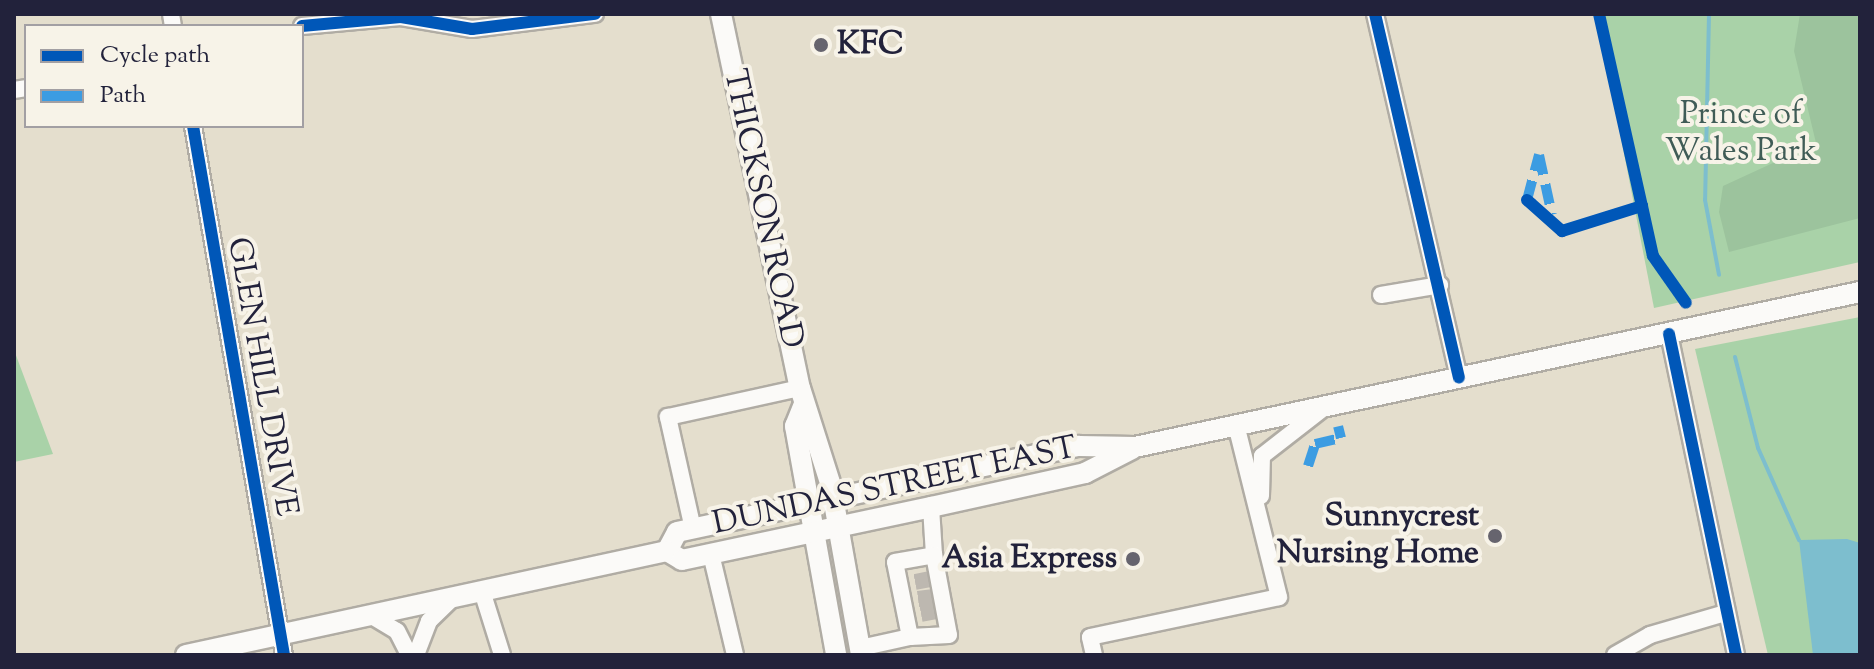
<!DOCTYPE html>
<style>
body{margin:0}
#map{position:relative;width:1874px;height:669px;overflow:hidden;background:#e4decd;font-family:"Sorts Mill Goudy",serif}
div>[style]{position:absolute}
.green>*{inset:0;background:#a9d2a8}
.forest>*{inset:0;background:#9cc39d}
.water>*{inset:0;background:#7dbece}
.stream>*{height:4px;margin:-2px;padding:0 2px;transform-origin:2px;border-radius:2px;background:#7dbece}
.minor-tunnel>*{height:16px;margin-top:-8px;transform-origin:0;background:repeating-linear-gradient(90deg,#bdb8b0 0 16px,transparent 0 24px)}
.roads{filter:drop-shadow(2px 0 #b0aca4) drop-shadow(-2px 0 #b0aca4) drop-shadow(0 2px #b0aca4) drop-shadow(0 -2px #b0aca4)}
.minor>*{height:16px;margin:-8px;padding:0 8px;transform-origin:8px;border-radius:8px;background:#fbfaf8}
.major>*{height:20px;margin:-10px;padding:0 10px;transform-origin:10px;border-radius:10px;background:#fbfaf8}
.quiet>*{height:10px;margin-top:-5px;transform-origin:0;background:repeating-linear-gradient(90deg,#3c9ce2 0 20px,transparent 0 30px)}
.cycleway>*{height:12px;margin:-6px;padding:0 6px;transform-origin:6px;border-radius:6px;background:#0057b8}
.dots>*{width:22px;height:22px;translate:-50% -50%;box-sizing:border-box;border:4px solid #f7f3e8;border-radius:50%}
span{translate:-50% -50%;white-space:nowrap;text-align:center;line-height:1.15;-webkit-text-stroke:8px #f7f3e8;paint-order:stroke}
.poi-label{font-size:32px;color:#22223b;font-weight:700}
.left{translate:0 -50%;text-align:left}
.right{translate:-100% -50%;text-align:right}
.park-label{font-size:32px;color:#405c57}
.street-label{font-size:32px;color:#22223b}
.frame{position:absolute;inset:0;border:16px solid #22223b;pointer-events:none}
.legend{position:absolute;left:24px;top:24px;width:280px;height:104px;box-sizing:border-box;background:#f7f3e8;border:2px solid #a29fa3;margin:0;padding:10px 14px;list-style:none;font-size:24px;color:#22223b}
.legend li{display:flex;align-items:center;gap:16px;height:40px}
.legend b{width:40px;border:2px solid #a29fa3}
</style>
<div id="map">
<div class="green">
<i style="clip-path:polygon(1597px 14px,1860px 14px,1860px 262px,1654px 308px)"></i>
<i style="clip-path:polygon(1860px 317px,1860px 655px,1768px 655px,1695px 349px)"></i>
<i style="clip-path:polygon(14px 350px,53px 454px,14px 462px)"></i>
</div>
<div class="forest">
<i style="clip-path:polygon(1800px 14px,1860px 14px,1860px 218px,1729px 252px,1719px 212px,1723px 186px,1816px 143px,1794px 51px)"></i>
</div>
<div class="water">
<i style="clip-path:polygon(1847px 539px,1860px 543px,1860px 655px,1813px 655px,1799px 540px)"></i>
</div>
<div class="stream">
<i style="left:1709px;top:14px;width:186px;rotate:91.2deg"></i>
<i style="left:1705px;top:200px;width:76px;rotate:79.4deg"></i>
<i style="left:1735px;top:357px;width:94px;rotate:75.8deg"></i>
<i style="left:1758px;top:448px;width:101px;rotate:66deg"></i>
</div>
<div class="minor-tunnel">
<i style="left:915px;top:582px;width:15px;rotate:-11deg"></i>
<i style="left:918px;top:599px;width:16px;rotate:-7deg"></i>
<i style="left:921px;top:614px;width:15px;rotate:-11deg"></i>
</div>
<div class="roads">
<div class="minor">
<i style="left:171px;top:14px;width:12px;rotate:81deg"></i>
<i style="left:1375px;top:14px;width:373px;rotate:77deg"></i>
<i style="left:302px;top:26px;width:99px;rotate:-5.2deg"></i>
<i style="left:401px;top:17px;width:72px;rotate:9.6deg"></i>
<i style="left:472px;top:29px;width:124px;rotate:-7deg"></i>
<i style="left:14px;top:90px;width:12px;rotate:-9deg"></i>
<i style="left:193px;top:126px;width:537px;rotate:80.24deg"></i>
<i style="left:1381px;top:295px;width:60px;rotate:-9.6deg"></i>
<i style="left:1669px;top:334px;width:328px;rotate:78.2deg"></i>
<i style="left:1261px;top:496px;width:40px;rotate:-88.6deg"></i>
<i style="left:1262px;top:456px;width:75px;rotate:-37.9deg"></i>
<i style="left:931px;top:507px;width:48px;rotate:86.4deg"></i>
<i style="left:693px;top:529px;width:115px;rotate:-102.6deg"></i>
<i style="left:668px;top:417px;width:135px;rotate:-12.4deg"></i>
<i style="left:711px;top:554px;width:104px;rotate:76.6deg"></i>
<i style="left:482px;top:591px;width:67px;rotate:72.6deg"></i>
<i style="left:370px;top:615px;width:31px;rotate:31deg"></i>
<i style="left:397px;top:631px;width:27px;rotate:63deg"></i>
<i style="left:860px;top:648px;width:51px;rotate:-12.4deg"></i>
<i style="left:910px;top:637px;width:76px;rotate:-101.3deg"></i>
<i style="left:895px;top:562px;width:40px;rotate:-10deg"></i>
<i style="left:934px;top:555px;width:81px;rotate:79.4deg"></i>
<i style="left:949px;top:635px;width:39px;rotate:177deg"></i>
<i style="left:416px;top:655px;width:36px;rotate:-69deg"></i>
<i style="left:429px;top:621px;width:33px;rotate:-44deg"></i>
<i style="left:1094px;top:655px;width:18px;rotate:-103deg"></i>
<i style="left:1090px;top:637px;width:193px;rotate:-11.9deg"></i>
<i style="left:1279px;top:597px;width:177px;rotate:-104deg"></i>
<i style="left:1615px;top:655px;width:40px;rotate:-29.7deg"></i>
<i style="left:1650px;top:635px;width:78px;rotate:-16.3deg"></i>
</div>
<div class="major">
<i style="left:721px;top:14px;width:382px;rotate:78.1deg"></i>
<i style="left:800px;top:388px;width:103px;rotate:72.4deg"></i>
<i style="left:831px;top:486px;width:172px;rotate:79.9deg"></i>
<i style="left:804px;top:404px;width:24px;rotate:112deg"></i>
<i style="left:795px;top:426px;width:233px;rotate:79.8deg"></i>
<i style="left:667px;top:551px;width:21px;rotate:-62deg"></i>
<i style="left:677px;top:532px;width:411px;rotate:-12.1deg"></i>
<i style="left:1079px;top:446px;width:56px;rotate:1deg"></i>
<i style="left:1135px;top:447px;width:741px;rotate:-12.07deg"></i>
<i style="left:186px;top:655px;width:492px;rotate:-12.2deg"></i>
<i style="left:667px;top:551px;width:17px;rotate:31deg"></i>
<i style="left:682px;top:560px;width:255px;rotate:-12deg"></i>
<i style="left:931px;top:507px;width:158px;rotate:-12.4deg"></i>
<i style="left:1085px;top:473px;width:53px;rotate:-27.1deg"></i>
</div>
</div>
<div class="quiet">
<i style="left:1533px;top:204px;width:7px;rotate:-146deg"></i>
<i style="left:1527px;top:200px;width:47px;rotate:-75.1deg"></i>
<i style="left:1539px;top:155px;width:61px;rotate:77.8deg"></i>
<i style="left:1308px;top:466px;width:23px;rotate:-72deg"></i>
<i style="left:1315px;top:444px;width:27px;rotate:-13deg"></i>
<i style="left:1341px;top:438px;width:12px;rotate:-104deg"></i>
</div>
<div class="cycleway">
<i style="left:1375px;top:14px;width:373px;rotate:77deg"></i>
<i style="left:1599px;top:14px;width:197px;rotate:77.4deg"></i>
<i style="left:302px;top:26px;width:99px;rotate:-5.2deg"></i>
<i style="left:401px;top:17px;width:72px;rotate:9.6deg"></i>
<i style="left:472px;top:29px;width:124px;rotate:-7deg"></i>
<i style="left:193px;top:126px;width:537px;rotate:80.24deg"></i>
<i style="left:1527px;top:200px;width:47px;rotate:41.5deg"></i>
<i style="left:1562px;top:231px;width:84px;rotate:-17.4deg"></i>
<i style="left:1642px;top:206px;width:51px;rotate:77.6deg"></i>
<i style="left:1653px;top:256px;width:57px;rotate:54.9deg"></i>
<i style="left:1669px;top:334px;width:328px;rotate:78.2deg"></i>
</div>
<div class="dots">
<i style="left:821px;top:45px;background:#66646e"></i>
<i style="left:1495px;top:536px;background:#66646e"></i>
<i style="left:1133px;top:559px;background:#66646e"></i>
</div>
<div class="poi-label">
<span class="left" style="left:837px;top:45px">KFC</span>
<span class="right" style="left:1479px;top:536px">Sunnycrest<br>Nursing Home</span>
<span class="right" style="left:1117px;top:559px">Asia Express</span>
</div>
<div class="park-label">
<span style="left:1741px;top:134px">Prince of<br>Wales Park</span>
</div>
<div class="street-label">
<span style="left:762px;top:209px;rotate:78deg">THICKSON ROAD</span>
<span style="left:261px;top:377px;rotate:80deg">GLEN HILL DRIVE</span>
<span style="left:895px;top:487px;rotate:-12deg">DUNDAS STREET EAST</span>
</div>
<div class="frame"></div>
<ul class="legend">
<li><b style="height:10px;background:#0057b8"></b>Cycle path</li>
<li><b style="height:10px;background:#3c9ce2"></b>Path</li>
</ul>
</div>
